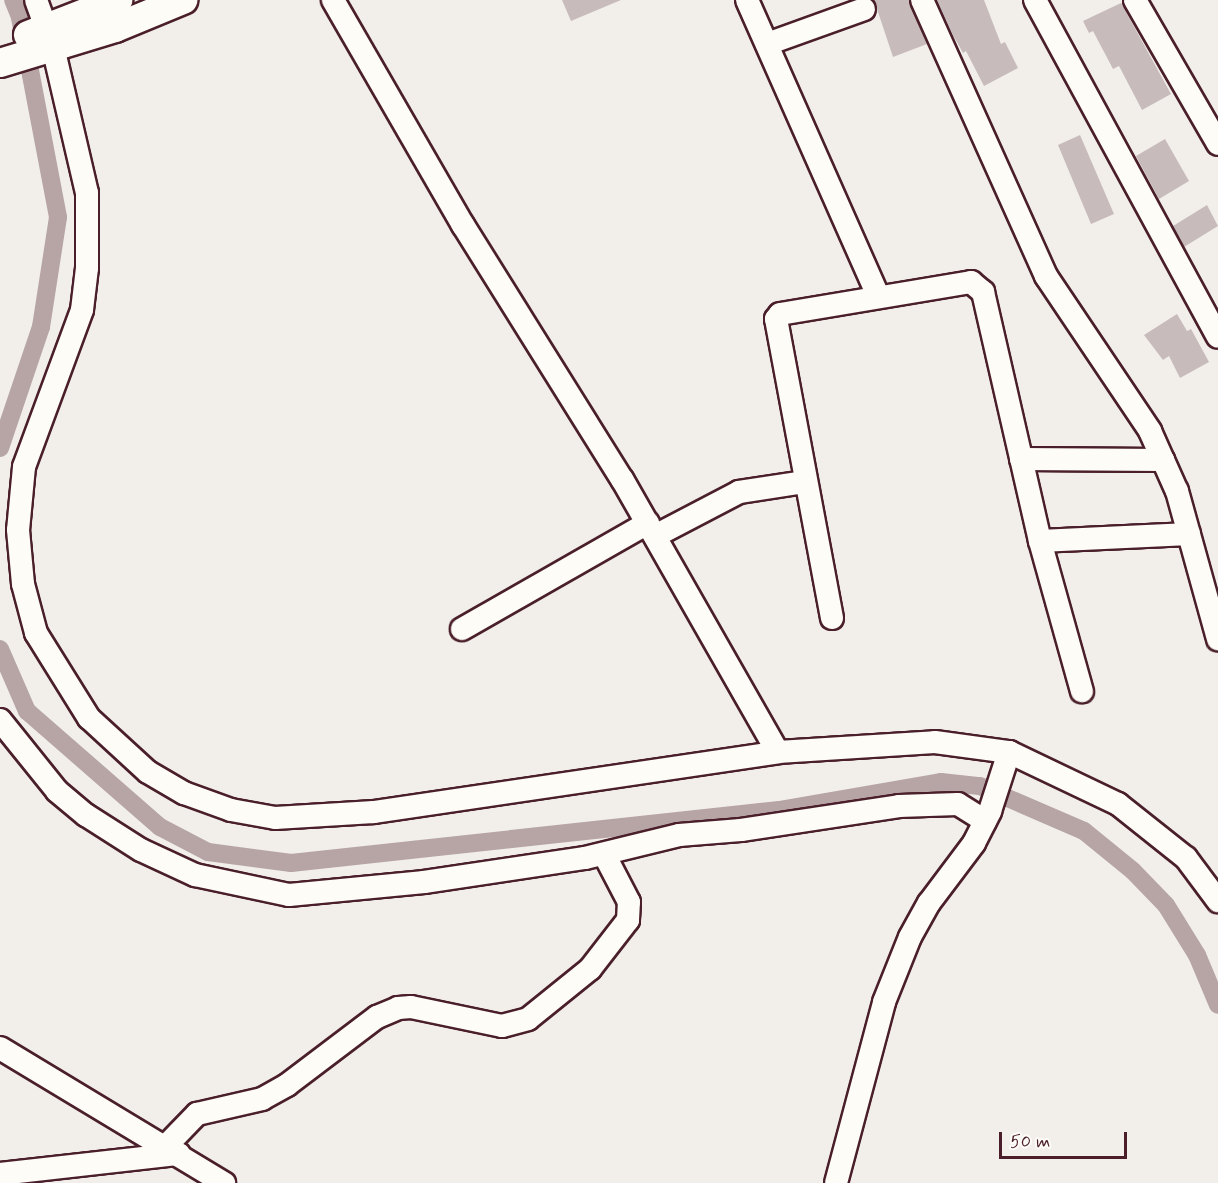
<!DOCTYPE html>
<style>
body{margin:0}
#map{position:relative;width:1218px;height:1183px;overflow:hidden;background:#f2efeb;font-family:Mynerve,sans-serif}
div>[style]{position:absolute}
.canal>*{height:18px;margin:-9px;padding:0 9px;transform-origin:9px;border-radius:9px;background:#b7a5a6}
.building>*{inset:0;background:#c8bbbb}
.roads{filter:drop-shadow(2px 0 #4a1f2b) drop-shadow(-2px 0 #4a1f2b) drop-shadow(0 2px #4a1f2b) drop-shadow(0 -2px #4a1f2b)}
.minor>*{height:22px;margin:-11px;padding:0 11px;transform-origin:11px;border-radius:11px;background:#fdfcf7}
.major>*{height:28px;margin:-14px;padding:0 14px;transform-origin:14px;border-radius:14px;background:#fdfcf7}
span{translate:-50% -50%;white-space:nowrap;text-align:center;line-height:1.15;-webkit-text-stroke:4.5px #fdfcf7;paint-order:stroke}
.scale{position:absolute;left:999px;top:1132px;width:128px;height:27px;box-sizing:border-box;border:3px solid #4a1f2b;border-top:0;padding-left:8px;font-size:18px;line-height:21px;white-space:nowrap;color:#4a1f2b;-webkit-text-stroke:4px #fdfcf7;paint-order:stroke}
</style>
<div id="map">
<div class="canal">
<i style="left:0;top:448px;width:128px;rotate:-71.3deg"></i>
<i style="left:41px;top:327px;width:111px;rotate:-81.2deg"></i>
<i style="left:58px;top:217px;width:204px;rotate:-100.8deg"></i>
<i style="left:20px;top:17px;width:18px;rotate:-112deg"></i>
<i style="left:0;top:649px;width:68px;rotate:66.5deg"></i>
<i style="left:27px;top:711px;width:176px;rotate:41.1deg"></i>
<i style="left:160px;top:827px;width:54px;rotate:27.5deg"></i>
<i style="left:208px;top:852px;width:84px;rotate:7.5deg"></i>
<i style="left:291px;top:863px;width:491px;rotate:-6.2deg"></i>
<i style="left:779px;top:810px;width:164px;rotate:-9.8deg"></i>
<i style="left:941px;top:782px;width:39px;rotate:6deg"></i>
<i style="left:980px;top:786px;width:113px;rotate:23.4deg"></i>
<i style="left:1084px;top:831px;width:63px;rotate:39.2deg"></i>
<i style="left:1133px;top:871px;width:47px;rotate:45.9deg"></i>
<i style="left:1166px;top:905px;width:59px;rotate:58.2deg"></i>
<i style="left:1197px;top:955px;width:54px;rotate:67.2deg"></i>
</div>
<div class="building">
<i style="clip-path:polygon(562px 0,621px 0,571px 21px)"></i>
<i style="clip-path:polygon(874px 0,909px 0,927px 44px,893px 57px)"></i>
<i style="clip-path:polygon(937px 0,984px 0,1001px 44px,1005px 42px,1018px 68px,984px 86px,966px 51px,963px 53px,953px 35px)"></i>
<i style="clip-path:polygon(1121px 3px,1171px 94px,1142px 110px,1119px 66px,1113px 69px,1093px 31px,1089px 33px,1083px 21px)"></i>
<i style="clip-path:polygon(1080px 135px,1114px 214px,1091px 224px,1058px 145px)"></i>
<i style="clip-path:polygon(1165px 139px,1189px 181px,1159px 199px,1136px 156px)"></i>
<i style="clip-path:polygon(1207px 205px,1218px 226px,1184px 247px,1173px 226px)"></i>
<i style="clip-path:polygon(1177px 314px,1187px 331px,1191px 329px,1209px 362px,1180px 378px,1169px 356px,1163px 360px,1144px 335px)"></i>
</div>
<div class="roads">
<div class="minor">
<i style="left:36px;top:0;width:50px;rotate:70.1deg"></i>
<i style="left:53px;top:47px;width:150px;rotate:76.9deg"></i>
<i style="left:87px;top:193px;width:75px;rotate:90deg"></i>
<i style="left:87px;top:268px;width:42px;rotate:96.8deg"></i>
<i style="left:82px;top:310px;width:167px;rotate:110.3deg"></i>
<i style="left:24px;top:467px;width:63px;rotate:95.4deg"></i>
<i style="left:18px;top:530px;width:54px;rotate:84.7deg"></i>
<i style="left:23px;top:584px;width:51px;rotate:75.1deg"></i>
<i style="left:36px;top:633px;width:100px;rotate:58.1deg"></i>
<i style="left:89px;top:718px;width:80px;rotate:42.5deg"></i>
<i style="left:148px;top:772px;width:42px;rotate:30.3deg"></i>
<i style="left:184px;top:793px;width:50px;rotate:19.9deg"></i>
<i style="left:231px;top:810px;width:45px;rotate:10.3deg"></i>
<i style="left:275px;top:818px;width:99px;rotate:-3.5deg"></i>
<i style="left:374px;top:812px;width:408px;rotate:-8.4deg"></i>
<i style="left:778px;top:752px;width:157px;rotate:-3.6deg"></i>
<i style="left:935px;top:742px;width:75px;rotate:7.7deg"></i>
<i style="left:1009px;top:752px;width:121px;rotate:25.5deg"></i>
<i style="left:1118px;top:804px;width:87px;rotate:38.5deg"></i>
<i style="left:1186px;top:858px;width:54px;rotate:53.3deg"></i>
<i style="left:333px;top:0;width:260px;rotate:60deg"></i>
<i style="left:463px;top:225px;width:300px;rotate:58deg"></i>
<i style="left:622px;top:479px;width:314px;rotate:60.3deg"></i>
<i style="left:747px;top:0;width:324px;rotate:66.1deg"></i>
<i style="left:922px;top:0;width:303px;rotate:65.8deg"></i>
<i style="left:1046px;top:276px;width:187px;rotate:56.1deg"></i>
<i style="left:1150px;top:431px;width:32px;rotate:66deg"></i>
<i style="left:1163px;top:460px;width:34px;rotate:66deg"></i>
<i style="left:1177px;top:491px;width:154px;rotate:74.5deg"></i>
<i style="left:1035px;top:0;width:383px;rotate:61.5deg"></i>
<i style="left:1135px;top:0;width:166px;rotate:60deg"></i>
<i style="left:767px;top:44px;width:103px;rotate:-19.8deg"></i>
<i style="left:1021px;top:459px;width:142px;rotate:0.4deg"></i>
<i style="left:655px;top:536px;width:95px;rotate:-27.6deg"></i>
<i style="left:739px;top:492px;width:67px;rotate:-8.6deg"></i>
<i style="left:1040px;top:541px;width:149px;rotate:-2.7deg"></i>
<i style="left:832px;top:618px;width:304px;rotate:-100.6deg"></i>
<i style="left:776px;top:319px;width:6px;rotate:-51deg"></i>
<i style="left:780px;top:314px;width:194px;rotate:-9.5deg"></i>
<i style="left:971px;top:282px;width:16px;rotate:40deg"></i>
<i style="left:983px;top:292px;width:255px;rotate:77.1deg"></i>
<i style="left:1040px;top:541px;width:156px;rotate:74.4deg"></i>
<i style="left:462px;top:629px;width:214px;rotate:-29.7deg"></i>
<i style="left:0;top:720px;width:91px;rotate:51.2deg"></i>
<i style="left:57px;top:791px;width:38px;rotate:40deg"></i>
<i style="left:86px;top:815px;width:65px;rotate:32.5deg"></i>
<i style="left:141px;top:850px;width:60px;rotate:24.8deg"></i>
<i style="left:195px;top:875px;width:96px;rotate:12deg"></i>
<i style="left:289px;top:895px;width:136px;rotate:-5.5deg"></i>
<i style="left:424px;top:882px;width:163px;rotate:-8.5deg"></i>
<i style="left:585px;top:858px;width:97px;rotate:-13.7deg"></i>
<i style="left:679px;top:835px;width:62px;rotate:-4.6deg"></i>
<i style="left:741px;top:830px;width:160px;rotate:-8.6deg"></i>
<i style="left:899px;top:806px;width:59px;rotate:-1.9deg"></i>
<i style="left:958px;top:804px;width:32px;rotate:32deg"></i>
<i style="left:0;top:1048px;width:262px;rotate:31.1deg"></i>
<i style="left:166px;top:1146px;width:45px;rotate:-45.9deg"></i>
<i style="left:197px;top:1114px;width:67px;rotate:-13deg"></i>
<i style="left:262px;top:1099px;width:29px;rotate:-29deg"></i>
<i style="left:287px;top:1085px;width:113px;rotate:-37.1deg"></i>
<i style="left:377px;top:1017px;width:23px;rotate:-23deg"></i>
<i style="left:398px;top:1008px;width:13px;rotate:-4deg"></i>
<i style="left:411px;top:1007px;width:93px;rotate:11.8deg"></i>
<i style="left:502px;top:1026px;width:27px;rotate:-15deg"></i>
<i style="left:528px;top:1019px;width:80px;rotate:-38.9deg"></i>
<i style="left:590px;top:969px;width:62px;rotate:-52.2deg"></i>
<i style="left:628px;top:920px;width:18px;rotate:-87deg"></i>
<i style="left:629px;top:902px;width:54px;rotate:-117.5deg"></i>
<i style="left:0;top:1174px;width:180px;rotate:-6.4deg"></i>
<i style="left:836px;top:1183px;width:187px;rotate:-75.1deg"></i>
<i style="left:884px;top:1002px;width:70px;rotate:-68.2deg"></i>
<i style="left:910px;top:937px;width:39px;rotate:-61deg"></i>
<i style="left:929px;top:903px;width:75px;rotate:-53.1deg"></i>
<i style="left:974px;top:843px;width:36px;rotate:-63deg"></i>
<i style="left:990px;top:811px;width:62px;rotate:-72.1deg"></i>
</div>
<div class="major">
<i style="left:28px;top:35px;width:97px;rotate:-21.3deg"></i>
<i style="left:0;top:63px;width:120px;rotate:-16.9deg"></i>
<i style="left:115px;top:28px;width:74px;rotate:-22.4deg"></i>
</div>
</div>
<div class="scale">50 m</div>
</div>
